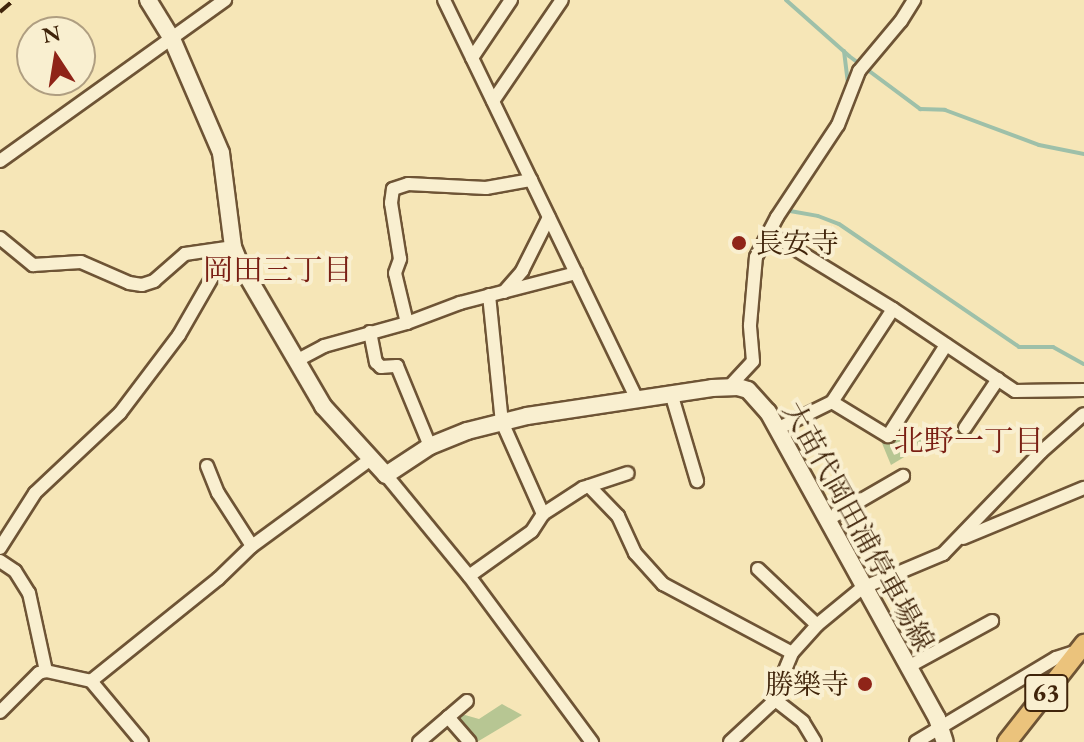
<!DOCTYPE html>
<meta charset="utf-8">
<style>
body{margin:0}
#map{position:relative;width:1084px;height:742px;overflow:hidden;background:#f6e6b7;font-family:"EB Garamond","Noto Serif JP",serif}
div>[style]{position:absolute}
.green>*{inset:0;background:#b7c693}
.stream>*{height:4px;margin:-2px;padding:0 2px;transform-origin:2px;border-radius:2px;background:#9ec0a9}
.roads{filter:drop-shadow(2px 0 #6e5435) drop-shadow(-2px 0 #6e5435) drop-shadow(0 2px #6e5435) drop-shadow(0 -2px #6e5435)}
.street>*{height:12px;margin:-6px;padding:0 6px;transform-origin:6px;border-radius:6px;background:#f9efd0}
.secondary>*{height:16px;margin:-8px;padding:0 8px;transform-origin:8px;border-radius:8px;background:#f9efd0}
.primary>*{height:18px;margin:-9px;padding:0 9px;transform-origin:9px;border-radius:9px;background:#ebc37c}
.rail>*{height:4px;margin-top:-2px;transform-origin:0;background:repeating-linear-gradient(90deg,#40240a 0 14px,transparent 0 28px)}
.dots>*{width:22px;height:22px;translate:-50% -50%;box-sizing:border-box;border:4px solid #f9efd0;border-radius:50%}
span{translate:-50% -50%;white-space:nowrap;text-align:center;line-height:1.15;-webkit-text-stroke:8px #f9efd0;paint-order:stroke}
.shield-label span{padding:2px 6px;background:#f9efd0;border:2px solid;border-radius:6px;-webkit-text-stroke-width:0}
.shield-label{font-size:26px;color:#40240a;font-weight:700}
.poi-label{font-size:28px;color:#40240a}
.left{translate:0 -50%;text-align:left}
.right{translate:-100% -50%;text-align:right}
.street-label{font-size:28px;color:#40240a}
.neighbourhood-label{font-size:30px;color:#7a1f14}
.north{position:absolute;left:16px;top:16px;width:80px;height:80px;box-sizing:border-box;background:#f9efd0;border:2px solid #af9e81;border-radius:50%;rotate:348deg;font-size:22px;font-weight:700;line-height:32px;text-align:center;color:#40240a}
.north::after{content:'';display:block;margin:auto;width:28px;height:36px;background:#8f2418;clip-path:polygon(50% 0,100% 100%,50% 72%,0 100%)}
</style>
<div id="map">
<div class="green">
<i style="clip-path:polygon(900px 424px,929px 442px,891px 465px,879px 436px)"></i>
<i style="clip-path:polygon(502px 704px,522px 715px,477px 742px,460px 723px,458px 713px,479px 719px)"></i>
</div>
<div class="stream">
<i style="left:786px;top:0;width:84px;rotate:41.6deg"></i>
<i style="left:849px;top:56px;width:89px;rotate:36.7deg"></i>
<i style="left:920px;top:109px;width:25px;rotate:2deg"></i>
<i style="left:945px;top:110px;width:100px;rotate:20.4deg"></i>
<i style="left:1039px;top:145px;width:46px;rotate:11.3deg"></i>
<i style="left:844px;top:51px;width:35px;rotate:83deg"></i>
<i style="left:787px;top:207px;width:5px;rotate:53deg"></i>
<i style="left:790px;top:211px;width:28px;rotate:10deg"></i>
<i style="left:818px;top:216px;width:22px;rotate:21deg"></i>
<i style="left:839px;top:224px;width:218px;rotate:34.3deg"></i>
<i style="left:1019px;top:347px;width:34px"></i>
<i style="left:1053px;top:347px;width:35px;rotate:29deg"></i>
</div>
<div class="roads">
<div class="street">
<i style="left:444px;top:0;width:441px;rotate:64.2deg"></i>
<i style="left:472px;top:58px;width:70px;rotate:-56.1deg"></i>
<i style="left:493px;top:101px;width:122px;rotate:-55.7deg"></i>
<i style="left:0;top:161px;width:277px;rotate:-35.6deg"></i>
<i style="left:769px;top:233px;width:145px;rotate:31.5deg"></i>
<i style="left:893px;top:309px;width:147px;rotate:33.9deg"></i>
<i style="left:1015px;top:391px;width:69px;rotate:-0.8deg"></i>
<i style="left:0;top:238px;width:43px;rotate:39.3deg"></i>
<i style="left:33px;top:265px;width:48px;rotate:-3.6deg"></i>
<i style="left:81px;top:262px;width:52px;rotate:23.6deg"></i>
<i style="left:129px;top:283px;width:13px;rotate:9deg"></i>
<i style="left:142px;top:285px;width:13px;rotate:-18deg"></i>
<i style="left:154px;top:281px;width:41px;rotate:-41.1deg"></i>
<i style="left:185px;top:254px;width:49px;rotate:-8.3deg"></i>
<i style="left:504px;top:292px;width:28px;rotate:-49deg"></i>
<i style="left:522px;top:271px;width:60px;rotate:-63.4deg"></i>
<i style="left:489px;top:295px;width:128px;rotate:84.2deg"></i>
<i style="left:502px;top:422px;width:101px;rotate:66deg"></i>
<i style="left:407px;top:323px;width:51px;rotate:-103.5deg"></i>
<i style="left:395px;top:273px;width:15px;rotate:-70deg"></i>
<i style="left:400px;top:259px;width:57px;rotate:-99.1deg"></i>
<i style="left:391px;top:203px;width:14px;rotate:-82deg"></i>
<i style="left:393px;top:189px;width:16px;rotate:-18deg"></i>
<i style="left:408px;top:184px;width:78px;rotate:2.9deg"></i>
<i style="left:486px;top:188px;width:46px;rotate:-10.1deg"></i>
<i style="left:370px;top:332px;width:31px;rotate:79deg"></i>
<i style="left:376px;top:362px;width:7px;rotate:45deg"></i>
<i style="left:381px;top:367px;width:16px;rotate:-4deg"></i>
<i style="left:397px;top:366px;width:87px;rotate:67.6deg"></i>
<i style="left:296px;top:361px;width:32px;rotate:-28deg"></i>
<i style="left:324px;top:346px;width:86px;rotate:-15.5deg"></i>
<i style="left:407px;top:323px;width:57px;rotate:-20.7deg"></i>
<i style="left:460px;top:303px;width:120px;rotate:-14.5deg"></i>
<i style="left:729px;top:387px;width:35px;rotate:-47deg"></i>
<i style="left:753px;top:361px;width:36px;rotate:-95deg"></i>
<i style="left:750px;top:325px;width:68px;rotate:-85deg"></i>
<i style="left:756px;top:257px;width:45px;rotate:-62.3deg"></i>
<i style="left:777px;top:217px;width:110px;rotate:-56.5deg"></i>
<i style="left:838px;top:125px;width:58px;rotate:-68.7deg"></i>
<i style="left:859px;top:71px;width:65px;rotate:-50deg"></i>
<i style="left:901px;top:21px;width:25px;rotate:-58deg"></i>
<i style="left:671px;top:393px;width:92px;rotate:73.5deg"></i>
<i style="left:832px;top:402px;width:66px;rotate:31.3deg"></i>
<i style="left:888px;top:436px;width:108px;rotate:-57.5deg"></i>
<i style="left:965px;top:428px;width:59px;rotate:-56deg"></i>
<i style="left:777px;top:429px;width:61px;rotate:-26.1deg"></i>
<i style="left:832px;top:402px;width:111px;rotate:-56.7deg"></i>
<i style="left:207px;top:466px;width:29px;rotate:68deg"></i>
<i style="left:218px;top:493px;width:63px;rotate:57.3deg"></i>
<i style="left:386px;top:475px;width:131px;rotate:50.6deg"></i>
<i style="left:469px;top:576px;width:207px;rotate:53.5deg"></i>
<i style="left:589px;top:486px;width:42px;rotate:46deg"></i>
<i style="left:618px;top:516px;width:41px;rotate:65.3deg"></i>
<i style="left:635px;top:553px;width:42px;rotate:47.9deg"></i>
<i style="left:663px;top:584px;width:146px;rotate:28.1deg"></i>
<i style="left:827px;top:520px;width:88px;rotate:-30.1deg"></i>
<i style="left:963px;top:538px;width:131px;rotate:-22.5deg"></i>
<i style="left:0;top:548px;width:65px;rotate:-57.5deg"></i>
<i style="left:35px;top:493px;width:117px;rotate:-43.3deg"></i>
<i style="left:120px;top:413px;width:98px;rotate:-52.9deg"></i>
<i style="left:179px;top:335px;width:100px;rotate:-60.1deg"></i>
<i style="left:0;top:561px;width:18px;rotate:34deg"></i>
<i style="left:15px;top:571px;width:26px;rotate:58deg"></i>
<i style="left:29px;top:593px;width:80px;rotate:77.7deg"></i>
<i style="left:758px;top:569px;width:81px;rotate:43.5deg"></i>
<i style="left:469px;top:576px;width:77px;rotate:-35.5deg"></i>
<i style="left:532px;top:531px;width:20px;rotate:-57deg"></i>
<i style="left:543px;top:514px;width:48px;rotate:-33deg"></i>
<i style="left:583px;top:488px;width:47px;rotate:-18.4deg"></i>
<i style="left:908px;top:667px;width:96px;rotate:-28.7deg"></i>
<i style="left:774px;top:699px;width:37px;rotate:38deg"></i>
<i style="left:803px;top:722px;width:23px;rotate:59deg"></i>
<i style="left:0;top:712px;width:55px;rotate:-45deg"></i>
<i style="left:39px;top:673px;width:7px;rotate:-16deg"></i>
<i style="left:46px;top:671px;width:46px;rotate:12.5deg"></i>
<i style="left:448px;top:717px;width:33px;rotate:49deg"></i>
<i style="left:142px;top:742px;width:80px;rotate:-129.9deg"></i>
<i style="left:91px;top:681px;width:163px;rotate:-38.8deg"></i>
<i style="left:218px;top:579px;width:47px;rotate:-44.1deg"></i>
<i style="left:252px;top:546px;width:147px;rotate:-36.2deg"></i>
<i style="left:419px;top:742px;width:63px;rotate:-40.5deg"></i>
<i style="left:730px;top:742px;width:56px;rotate:-42.8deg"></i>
<i style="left:771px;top:704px;width:55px;rotate:-67.6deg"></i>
<i style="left:792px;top:653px;width:38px;rotate:-48deg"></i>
<i style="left:817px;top:625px;width:58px;rotate:-39.4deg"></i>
<i style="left:862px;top:588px;width:88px;rotate:-22.8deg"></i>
<i style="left:943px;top:554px;width:141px;rotate:-46.1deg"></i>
<i style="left:1041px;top:452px;width:57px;rotate:-41.5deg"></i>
<i style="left:916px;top:742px;width:163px;rotate:-31deg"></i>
<i style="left:1056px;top:658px;width:22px;rotate:-18deg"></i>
</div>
<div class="secondary">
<i style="left:148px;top:0;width:46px;rotate:58.4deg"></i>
<i style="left:172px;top:39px;width:124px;rotate:66.7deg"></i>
<i style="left:221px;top:153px;width:95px;rotate:82.7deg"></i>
<i style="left:233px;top:247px;width:16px;rotate:68deg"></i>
<i style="left:239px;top:262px;width:167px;rotate:59.7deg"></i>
<i style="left:323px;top:406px;width:93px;rotate:47.6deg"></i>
<i style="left:386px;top:475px;width:53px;rotate:-33.4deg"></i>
<i style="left:430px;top:446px;width:40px;rotate:-22deg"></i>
<i style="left:467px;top:431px;width:62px;rotate:-14deg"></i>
<i style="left:527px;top:416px;width:187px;rotate:-8.6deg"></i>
<i style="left:712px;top:388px;width:26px;rotate:-2deg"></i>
<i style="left:738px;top:387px;width:10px;rotate:17deg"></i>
<i style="left:748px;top:390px;width:30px;rotate:48deg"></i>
<i style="left:768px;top:412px;width:350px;rotate:61.1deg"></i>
<i style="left:937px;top:718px;width:25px;rotate:72deg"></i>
</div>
<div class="primary">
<i style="left:1007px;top:742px;width:125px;rotate:-51.8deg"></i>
</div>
</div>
<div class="rail">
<i style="left:0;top:12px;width:18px;rotate:-41deg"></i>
</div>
<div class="dots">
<i style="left:739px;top:243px;background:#8f2418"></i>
<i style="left:865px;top:684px;background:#8f2418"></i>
</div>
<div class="shield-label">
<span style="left:1046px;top:693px">63</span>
</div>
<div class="poi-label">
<span class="left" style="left:755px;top:243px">長安寺</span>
<span class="right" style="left:849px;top:684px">勝樂寺</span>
</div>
<div class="street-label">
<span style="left:859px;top:526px;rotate:61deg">大苗代岡田浦停車場線</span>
</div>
<div class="neighbourhood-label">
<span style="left:278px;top:270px">岡田三丁目</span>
<span style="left:969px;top:441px">北野一丁目</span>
</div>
<div class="north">N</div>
</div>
